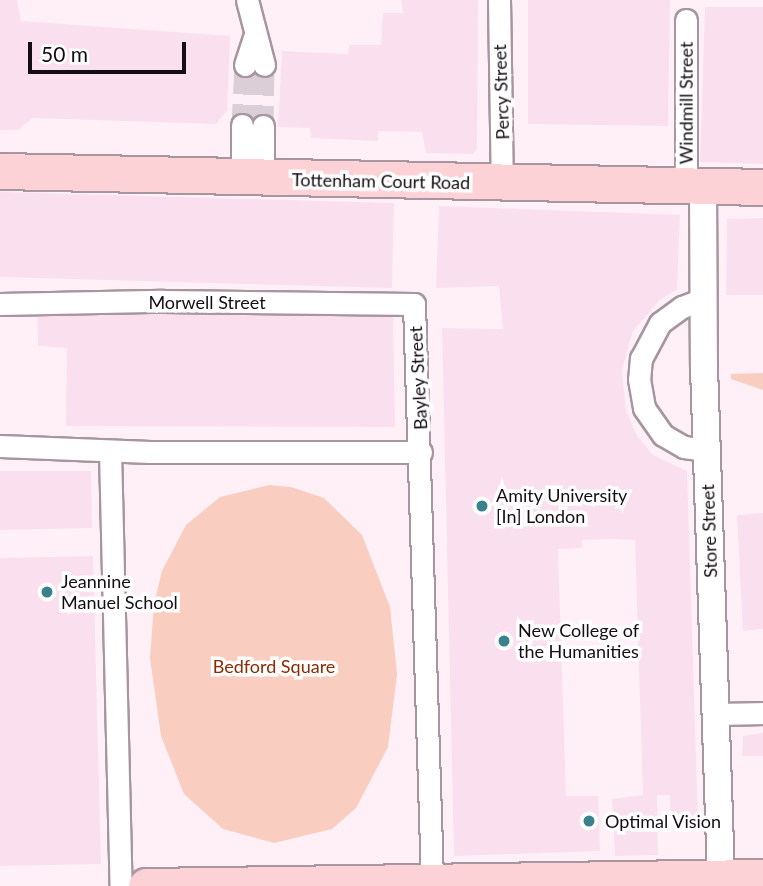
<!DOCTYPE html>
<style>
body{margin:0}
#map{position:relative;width:763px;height:886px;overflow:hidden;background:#fff0f8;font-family:Lato,sans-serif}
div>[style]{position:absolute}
.built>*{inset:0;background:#fae0ee}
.green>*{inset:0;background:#f9cdbf}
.minor-tunnel>*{height:21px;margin-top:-10.5px;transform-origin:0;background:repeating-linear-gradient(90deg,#dcced6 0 21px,transparent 0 31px)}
.roads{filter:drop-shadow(2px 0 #a7969f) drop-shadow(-2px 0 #a7969f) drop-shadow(0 2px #a7969f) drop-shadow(0 -2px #a7969f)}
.minor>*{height:21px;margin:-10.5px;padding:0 10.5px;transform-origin:10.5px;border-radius:10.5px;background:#fff}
.tertiary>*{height:26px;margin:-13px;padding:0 13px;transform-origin:13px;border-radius:13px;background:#fff}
.primary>*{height:35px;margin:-17.5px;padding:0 17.5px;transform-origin:17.5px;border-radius:17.5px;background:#fcd2d7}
.dots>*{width:19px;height:19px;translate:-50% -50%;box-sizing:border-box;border:4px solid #fff;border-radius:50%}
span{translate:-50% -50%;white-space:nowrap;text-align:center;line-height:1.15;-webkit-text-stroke:7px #fff;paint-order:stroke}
.street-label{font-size:18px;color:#140e12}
.poi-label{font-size:18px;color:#140e12}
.left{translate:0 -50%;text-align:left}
.park-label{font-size:18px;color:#8a2b04}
.scale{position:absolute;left:28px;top:42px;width:158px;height:32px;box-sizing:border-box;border:4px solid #140e12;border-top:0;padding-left:9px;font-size:21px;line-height:24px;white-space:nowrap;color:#140e12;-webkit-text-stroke:5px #fff;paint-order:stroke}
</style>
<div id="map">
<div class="built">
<i style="clip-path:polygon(0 0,17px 0,21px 21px,230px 36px,227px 110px,216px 124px,33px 118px,18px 130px,0 130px)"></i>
<i style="clip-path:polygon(401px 0,478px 0,477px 149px,473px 154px,426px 153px,422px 132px,378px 131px,378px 141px,311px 138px,310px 128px,278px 127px,282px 51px,348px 54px,349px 45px,381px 45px,383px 13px,403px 13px)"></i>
<i style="clip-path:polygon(528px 0,670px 0,668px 126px,528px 124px)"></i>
<i style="clip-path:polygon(705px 7px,763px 7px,763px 164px,700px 162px)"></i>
<i style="clip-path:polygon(0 192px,394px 203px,392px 288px,0 277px)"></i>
<i style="clip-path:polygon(439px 206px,680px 215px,677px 289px,660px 300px,633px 331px,622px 370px,626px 410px,637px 436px,653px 455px,687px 471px,698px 820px,670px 821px,670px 795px,657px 795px,658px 855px,615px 856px,612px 799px,643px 795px,635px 540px,610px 539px,582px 540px,582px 548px,558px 549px,566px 796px,598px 796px,600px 851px,454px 856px,442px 328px,503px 329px,499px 286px,436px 288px)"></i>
<i style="clip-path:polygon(763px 218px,763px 295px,726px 295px,727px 219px)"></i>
<i style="clip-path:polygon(37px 312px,393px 316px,395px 427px,66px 426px,67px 348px,38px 346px)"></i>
<i style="clip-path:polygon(0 471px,91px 471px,92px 528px,0 530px)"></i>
<i style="clip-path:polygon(763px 513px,763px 629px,743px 631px,737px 515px)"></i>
<i style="clip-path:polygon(93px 556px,101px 864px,0 866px,0 558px)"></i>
<i style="clip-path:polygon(763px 733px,763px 756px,742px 756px,743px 736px)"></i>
</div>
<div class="green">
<i style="clip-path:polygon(763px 373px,763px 390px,731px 379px,731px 374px)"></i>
<i style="clip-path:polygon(269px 485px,291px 487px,324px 498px,362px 535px,390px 607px,397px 674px,388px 747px,356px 808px,332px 829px,274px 843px,223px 829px,184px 794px,161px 736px,150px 658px,154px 604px,162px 571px,186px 525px,220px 497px)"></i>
</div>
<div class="minor-tunnel">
<i style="left:242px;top:125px;width:60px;rotate:-87.1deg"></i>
<i style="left:263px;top:126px;width:61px;rotate:-89.1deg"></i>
</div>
<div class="roads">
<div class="minor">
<i style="left:247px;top:0;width:67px;rotate:75.3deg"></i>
<i style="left:499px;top:0;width:184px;rotate:89.1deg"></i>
<i style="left:686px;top:20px;width:166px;rotate:90deg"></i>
<i style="left:245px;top:65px;width:29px;rotate:-72deg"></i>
<i style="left:242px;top:177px;width:52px;rotate:-90deg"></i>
<i style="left:263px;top:178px;width:52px;rotate:-90deg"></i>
<i style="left:703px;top:299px;width:22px;rotate:159deg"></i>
<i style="left:682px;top:307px;width:27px;rotate:144deg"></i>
<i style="left:660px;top:323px;width:40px;rotate:118deg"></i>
<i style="left:641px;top:358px;width:21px;rotate:95deg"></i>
<i style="left:639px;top:379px;width:29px;rotate:80deg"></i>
<i style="left:644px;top:408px;width:33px;rotate:55deg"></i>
<i style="left:663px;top:435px;width:24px;rotate:30deg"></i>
<i style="left:684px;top:447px;width:22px;rotate:8deg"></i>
<i style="left:0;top:304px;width:163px;rotate:-1.1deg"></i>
<i style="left:163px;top:301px;width:251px;rotate:0.7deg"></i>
<i style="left:414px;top:304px;width:577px;rotate:88.21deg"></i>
<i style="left:0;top:446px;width:150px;rotate:2.3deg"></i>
<i style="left:150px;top:452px;width:271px"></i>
<i style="left:110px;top:451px;width:435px;rotate:88.6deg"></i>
<i style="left:716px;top:714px;width:47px;rotate:-1.2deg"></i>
</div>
<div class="tertiary">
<i style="left:703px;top:186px;width:181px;rotate:89.7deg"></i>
<i style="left:704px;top:367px;width:511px;rotate:88.09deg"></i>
</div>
<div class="primary">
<i style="left:0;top:171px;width:763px;rotate:1.2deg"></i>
<i style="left:146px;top:886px;width:617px;rotate:-0.84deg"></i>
</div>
</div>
<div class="dots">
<i style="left:482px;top:506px;background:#3a818b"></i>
<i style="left:47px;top:592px;background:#3a818b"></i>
<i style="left:504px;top:641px;background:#3a818b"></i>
<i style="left:589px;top:821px;background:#3a818b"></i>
</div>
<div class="street-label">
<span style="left:501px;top:92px;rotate:-92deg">Percy Street</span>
<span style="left:686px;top:103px;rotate:-90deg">Windmill Street</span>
<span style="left:381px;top:181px;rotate:1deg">Tottenham Court Road</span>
<span style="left:207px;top:302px">Morwell Street</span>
<span style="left:418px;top:378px;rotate:-93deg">Bayley Street</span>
<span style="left:709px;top:531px;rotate:-92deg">Store Street</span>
</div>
<div class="poi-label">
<span class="left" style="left:496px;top:506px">Amity University<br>[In] London</span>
<span class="left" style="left:61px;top:592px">Jeannine<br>Manuel School</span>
<span class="left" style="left:518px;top:641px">New College of<br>the Humanities</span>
<span class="left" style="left:605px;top:821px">Optimal Vision</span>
</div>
<div class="park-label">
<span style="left:274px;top:666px">Bedford Square</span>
</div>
<div class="scale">50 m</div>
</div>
